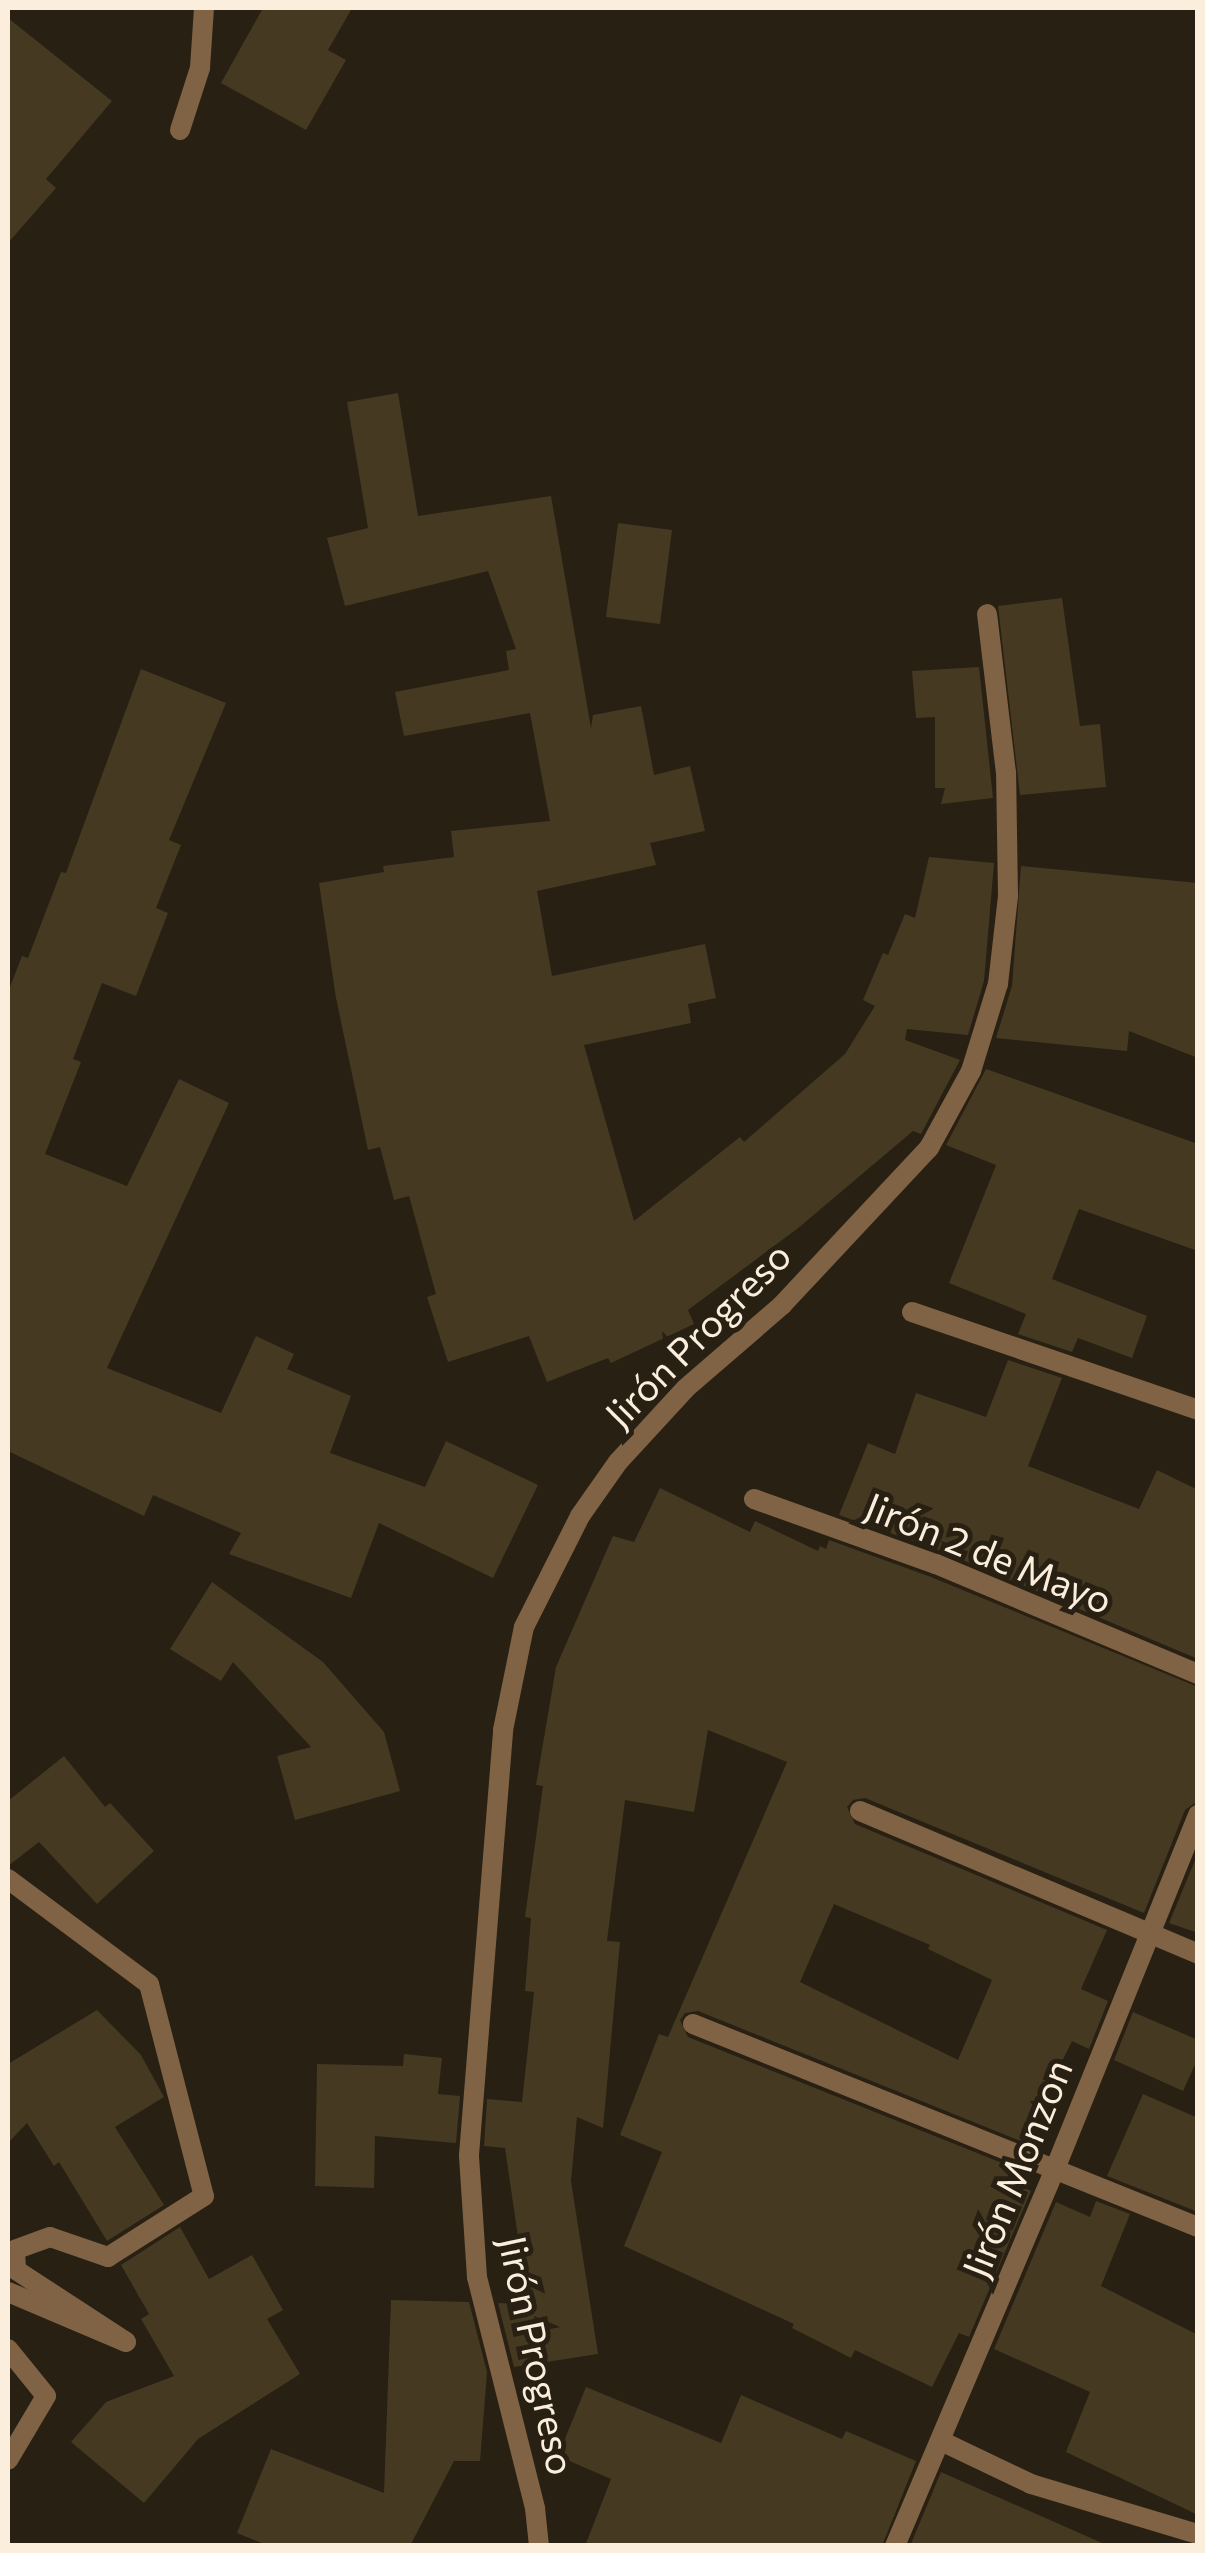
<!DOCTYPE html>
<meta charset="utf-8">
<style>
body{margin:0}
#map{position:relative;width:1205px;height:2553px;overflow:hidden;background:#272013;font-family:Commissioner,sans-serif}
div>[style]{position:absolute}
.building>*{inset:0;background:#453921}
.street>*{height:20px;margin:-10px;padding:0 10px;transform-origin:10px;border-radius:10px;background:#806244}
span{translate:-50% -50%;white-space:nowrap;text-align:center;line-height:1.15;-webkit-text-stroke:10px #272013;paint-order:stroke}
.street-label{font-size:38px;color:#fbeedd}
.frame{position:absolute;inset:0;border:10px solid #fbeedd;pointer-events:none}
</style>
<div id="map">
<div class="building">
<i style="clip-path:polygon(263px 8px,352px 8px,328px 50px,346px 60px,306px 130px,221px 83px)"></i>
<i style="clip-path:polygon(8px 18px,112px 101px,46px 179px,56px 188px,8px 243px)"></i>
<i style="clip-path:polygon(398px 393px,418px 516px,551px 496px,591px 728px,593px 715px,641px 706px,654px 775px,690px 766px,705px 831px,650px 843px,656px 865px,537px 891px,552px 976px,705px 944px,716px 998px,688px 1004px,691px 1023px,584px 1045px,634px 1221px,740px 1137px,744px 1142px,845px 1054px,875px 1006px,863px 1000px,883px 953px,888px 955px,905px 914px,915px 918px,929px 857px,994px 863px,984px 981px,968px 1035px,907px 1029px,905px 1040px,960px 1060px,921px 1134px,913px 1131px,797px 1229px,688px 1310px,694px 1324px,611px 1363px,608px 1358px,547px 1382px,529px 1336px,448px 1362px,427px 1297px,436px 1294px,409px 1196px,394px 1200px,380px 1147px,368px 1150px,336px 998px,319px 883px,384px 872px,383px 866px,454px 857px,451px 831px,550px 821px,530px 713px,404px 736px,395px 692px,509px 670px,506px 651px,516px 649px,488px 571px,345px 606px,327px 538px,368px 528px,347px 402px)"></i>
<i style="clip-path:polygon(618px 523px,672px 530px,660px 624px,606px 617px)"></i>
<i style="clip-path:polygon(1062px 598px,1080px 726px,1100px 724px,1106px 787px,1020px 795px,998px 606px)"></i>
<i style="clip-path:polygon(979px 667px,993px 798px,941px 804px,945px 788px,935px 788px,935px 717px,916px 718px,912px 671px)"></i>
<i style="clip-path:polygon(141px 669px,226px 703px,169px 840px,181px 845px,156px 908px,168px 913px,136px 996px,102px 983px,73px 1059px,81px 1062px,45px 1154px,127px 1186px,179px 1079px,229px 1103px,107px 1368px,221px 1413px,256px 1336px,294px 1354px,287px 1369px,351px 1396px,330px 1453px,425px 1487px,446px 1441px,538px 1485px,493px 1578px,379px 1523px,351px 1598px,229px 1554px,241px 1533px,153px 1495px,144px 1516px,8px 1451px,8px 992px,22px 956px,28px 958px,61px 872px,66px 873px)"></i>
<i style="clip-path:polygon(1021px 866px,1198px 883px,1198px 1058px,1129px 1031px,1127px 1051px,996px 1038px,1012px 986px)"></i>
<i style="clip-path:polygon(986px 1069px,1198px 1144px,1198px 1251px,1079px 1209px,1052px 1279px,1147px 1316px,1132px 1358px,1078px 1338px,1072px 1352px,1018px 1334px,1026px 1314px,949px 1283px,996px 1165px,946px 1145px)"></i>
<i style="clip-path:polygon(1008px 1360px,1062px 1378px,1028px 1466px,1139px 1509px,1157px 1470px,1198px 1490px,1198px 1659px,941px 1551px,839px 1515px,868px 1443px,895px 1454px,916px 1393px,986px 1417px)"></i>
<i style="clip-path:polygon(evenodd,660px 1488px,750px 1532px,755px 1521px,818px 1551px,820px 1546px,826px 1549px,829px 1540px,931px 1577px,1198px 1687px,1198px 1801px,1185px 1810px,1144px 1913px,865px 1798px,853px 1800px,847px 1807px,855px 1824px,1107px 1930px,1081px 1989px,1108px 2001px,1089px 2049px,1072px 2041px,1023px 2142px,698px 2011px,685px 2013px,680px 2020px,688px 2037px,1012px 2167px,1007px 2179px,1031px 2191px,969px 2337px,959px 2333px,932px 2387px,855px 2350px,851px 2358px,792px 2328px,794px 2324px,624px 2246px,662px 2152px,620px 2135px,659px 2034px,668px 2037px,787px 1762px,708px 1730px,694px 1812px,625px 1800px,607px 1941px,620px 1942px,603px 2128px,577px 2117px,571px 2181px,598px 2354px,514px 2367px,498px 2303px,527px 2304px,524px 2278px,505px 2148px,484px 2146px,487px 2099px,522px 2102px,534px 1992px,525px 1991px,531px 1918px,525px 1917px,543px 1786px,536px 1785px,556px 1667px,613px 1536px,634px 1542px,660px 1488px,834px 1904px,930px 1945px,928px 1949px,992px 1980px,958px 2060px,800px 1982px,834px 1904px)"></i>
<i style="clip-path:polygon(212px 1582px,323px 1662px,384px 1732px,400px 1791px,295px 1820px,277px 1756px,311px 1747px,233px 1662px,221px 1681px,170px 1649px)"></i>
<i style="clip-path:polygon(64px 1756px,105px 1807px,110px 1803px,154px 1851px,97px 1904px,39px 1842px,8px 1866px,8px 1801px)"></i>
<i style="clip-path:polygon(1198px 1853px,1198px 1933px,1169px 1923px)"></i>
<i style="clip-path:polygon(97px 2010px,141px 2055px,164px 2097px,115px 2127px,164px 2205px,107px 2241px,59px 2162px,54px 2166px,27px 2123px,8px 2143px,8px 2064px)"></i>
<i style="clip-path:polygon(1133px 2012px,1198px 2040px,1198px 2058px,1183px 2091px,1114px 2060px)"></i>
<i style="clip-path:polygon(404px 2054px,442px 2058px,438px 2094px,460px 2096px,456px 2143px,375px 2136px,374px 2188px,315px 2186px,317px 2064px,403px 2066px)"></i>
<i style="clip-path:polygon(1143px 2094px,1198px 2118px,1198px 2212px,1107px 2176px)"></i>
<i style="clip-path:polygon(1096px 2201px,1130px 2214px,1101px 2286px,1198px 2335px,1198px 2515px,1066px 2452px,1090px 2392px,994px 2349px,1056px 2202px,1090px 2217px)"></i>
<i style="clip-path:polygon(180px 2227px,209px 2279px,252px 2255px,283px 2310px,267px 2319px,300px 2374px,198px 2439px,144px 2503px,71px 2442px,106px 2402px,174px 2376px,141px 2319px,149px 2314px,121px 2265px)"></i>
<i style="clip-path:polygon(391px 2300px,469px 2302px,487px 2372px,480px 2461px,454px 2461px,410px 2546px,269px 2546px,237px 2533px,271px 2449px,384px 2493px)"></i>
<i style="clip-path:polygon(586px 2387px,721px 2443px,741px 2395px,842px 2439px,846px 2431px,916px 2461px,882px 2546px,585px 2546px,611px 2479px,558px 2456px)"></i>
<i style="clip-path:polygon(941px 2472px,1109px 2546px,910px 2546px)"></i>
</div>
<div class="street">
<i style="left:180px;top:130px;width:65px;rotate:-72.1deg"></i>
<i style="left:200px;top:68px;width:60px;rotate:-86.2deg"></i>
<i style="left:912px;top:1312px;width:302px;rotate:18.9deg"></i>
<i style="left:754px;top:1499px;width:193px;rotate:19.7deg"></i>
<i style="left:936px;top:1564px;width:284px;rotate:22.8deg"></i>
<i style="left:860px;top:1811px;width:367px;rotate:22.9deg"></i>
<i style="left:8px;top:1879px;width:176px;rotate:36.7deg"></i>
<i style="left:149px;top:1984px;width:219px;rotate:75.5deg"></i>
<i style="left:204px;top:2196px;width:114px;rotate:147.6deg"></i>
<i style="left:108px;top:2257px;width:61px;rotate:-161deg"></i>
<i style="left:50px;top:2237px;width:37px;rotate:160deg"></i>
<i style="left:15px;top:2250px;width:20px;rotate:87deg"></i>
<i style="left:16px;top:2270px;width:131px;rotate:33.2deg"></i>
<i style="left:126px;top:2342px;width:128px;rotate:-157deg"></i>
<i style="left:693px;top:2024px;width:544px;rotate:21.9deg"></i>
<i style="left:8px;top:2349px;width:60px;rotate:51deg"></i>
<i style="left:46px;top:2396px;width:74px;rotate:120.7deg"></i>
<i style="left:941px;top:2441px;width:100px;rotate:25.5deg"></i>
<i style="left:1031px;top:2484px;width:174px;rotate:16.7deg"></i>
<i style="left:539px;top:2546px;width:38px;rotate:-96deg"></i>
<i style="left:535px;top:2508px;width:238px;rotate:-104.1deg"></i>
<i style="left:477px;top:2277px;width:122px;rotate:-93.8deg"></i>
<i style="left:469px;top:2155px;width:426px;rotate:-85.4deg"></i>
<i style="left:503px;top:1730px;width:105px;rotate:-78.5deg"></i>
<i style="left:524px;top:1627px;width:124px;rotate:-63.2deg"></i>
<i style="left:580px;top:1516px;width:66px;rotate:-54.9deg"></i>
<i style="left:618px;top:1462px;width:100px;rotate:-47.4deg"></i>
<i style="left:686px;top:1388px;width:127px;rotate:-40.8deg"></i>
<i style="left:782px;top:1305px;width:215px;rotate:-46.9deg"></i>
<i style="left:929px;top:1148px;width:88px;rotate:-61.4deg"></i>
<i style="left:971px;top:1071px;width:91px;rotate:-72.8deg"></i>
<i style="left:998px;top:984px;width:89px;rotate:-83.5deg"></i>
<i style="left:1008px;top:896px;width:123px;rotate:-90.9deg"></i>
<i style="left:1006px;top:773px;width:160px;rotate:-96.8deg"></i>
<i style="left:895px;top:2546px;width:410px;rotate:-67deg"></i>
<i style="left:1055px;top:2169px;width:382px;rotate:-68deg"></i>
</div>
<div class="street-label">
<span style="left:697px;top:1334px;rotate:-45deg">Jirón Progreso</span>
<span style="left:989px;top:1552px;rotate:22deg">Jirón 2 de Mayo</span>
<span style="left:1016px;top:2168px;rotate:-68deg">Jirón Monzon</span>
<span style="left:538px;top:2355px;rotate:78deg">Jirón Progreso</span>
</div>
<div class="frame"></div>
</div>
